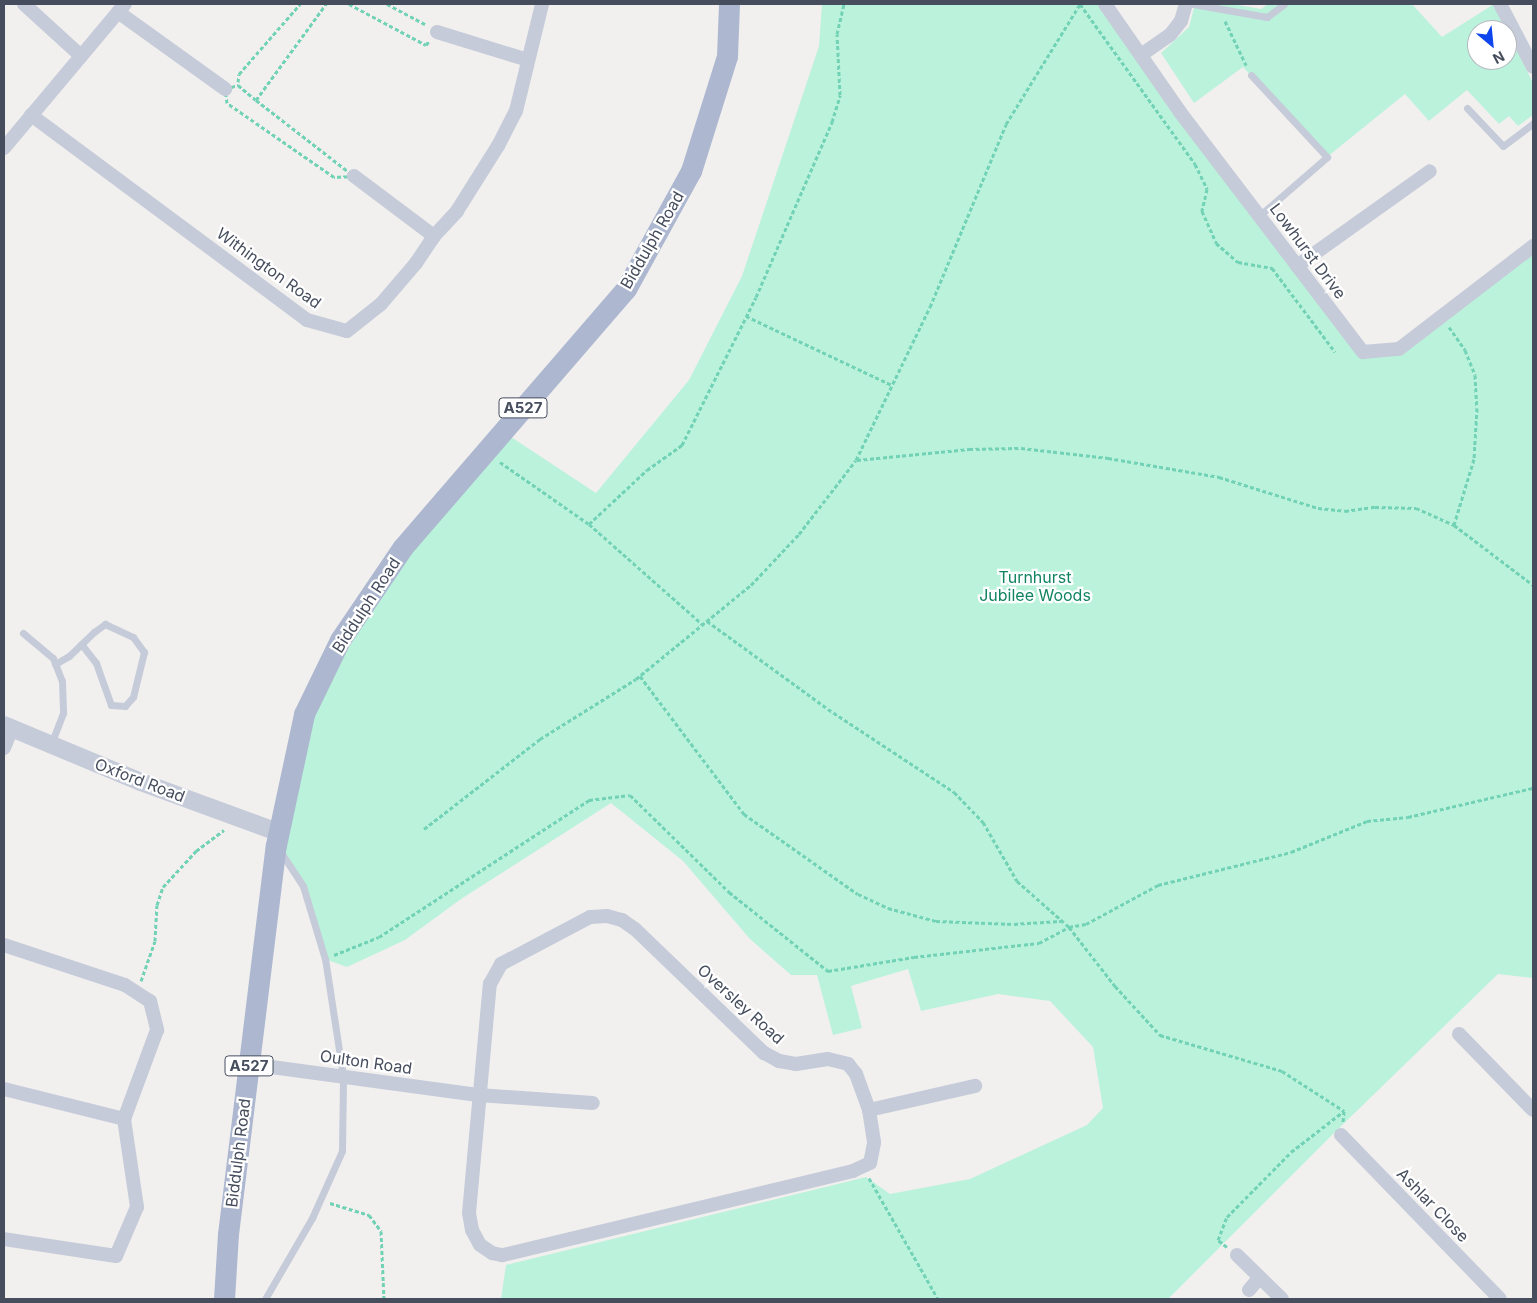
<!DOCTYPE html>
<style>
body{margin:0}
#map{position:relative;width:1537px;height:1303px;overflow:hidden;background:#f2f0ef;font-family:Inter,sans-serif}
div>[style]{position:absolute}
.green>*{inset:0;background:#bbf2db}
.path>*{height:3px;margin-top:-1.5px;transform-origin:0;background:repeating-linear-gradient(90deg,#71d2b5 0 4px,transparent 0 6.5px)}
.service>*{height:7px;margin:-3.5px;padding:0 3.5px;transform-origin:3.5px;border-radius:3.5px;background:#c5cbd8}
.minor>*{height:14px;margin:-7px;padding:0 7px;transform-origin:7px;border-radius:7px;background:#c5cbd8}
.tertiary>*{height:18px;margin:-9px;padding:0 9px;transform-origin:9px;border-radius:9px;background:#c5cbd8}
.primary>*{height:21px;margin:-10.5px;padding:0 10.5px;transform-origin:10.5px;border-radius:10.5px;background:#adb8d0}
span{translate:-50% -50%;white-space:nowrap;text-align:center;line-height:1.15;-webkit-text-stroke:4.5px #fff;paint-order:stroke}
.shield-label span{padding:1px 4px;background:#fff;border:1px solid;border-radius:4px;-webkit-text-stroke-width:0}
.shield-label{font-size:15px;color:#464e5e;font-weight:700}
.street-label{font-size:16px;color:#464e5e}
.park-label{font-size:16px;color:#128461}
.frame{position:absolute;inset:0;border:5px solid #464e5e;pointer-events:none}
.north{position:absolute;left:1467px;top:20px;width:50px;height:50px;box-sizing:border-box;background:#fff;border:1px solid #b5b8bf;border-radius:50%;rotate:152deg;font-size:14px;font-weight:700;line-height:20px;text-align:center;color:#464e5e}
.north::after{content:'';display:block;margin:auto;width:18px;height:22px;background:#0f45ec;clip-path:polygon(50% 0,100% 100%,50% 72%,0 100%)}
</style>
<div id="map">
<div class="green">
<i style="clip-path:polygon(822px 4px,1105px 4px,1363px 352px,1399px 349px,1533px 246px,1533px 978px,1498px 974px,1333px 1134px,1168px 1299px,501px 1299px,506px 1265px,866px 1177px,890px 1194px,970px 1179px,1087px 1125px,1103px 1108px,1093px 1047px,1050px 1001px,998px 994px,921px 1011px,908px 969px,851px 986px,862px 1028px,833px 1035px,817px 975px,791px 975px,750px 939px,683px 861px,611px 803px,461px 899px,405px 940px,347px 967px,325px 959px,303px 886px,267px 841px,340px 640px,502px 431px,596px 493px,689px 380px,742px 276px,819px 46px)"></i>
<i style="clip-path:polygon(evenodd,1195px 4px,1231px 4px,1261px 9px,1268px 4px,1412px 4px,1442px 37px,1494px 4px,1533px 83px,1533px 115px,1518px 126px,1509px 116px,1499px 124px,1467px 90px,1429px 121px,1405px 94px,1327px 157px,1243px 67px,1194px 103px,1161px 53px,1189px 27px,1195px 4px,1477px 30px,1507px 30px,1507px 60px,1477px 60px,1477px 30px)"></i>
</div>
<div class="path">
<i style="left:349px;top:4px;width:87px;rotate:28deg"></i>
<i style="left:426px;top:45px;width:5px;rotate:-53deg"></i>
<i style="left:387px;top:4px;width:43px;rotate:27.8deg"></i>
<i style="left:1080px;top:4px;width:197px;rotate:54.3deg"></i>
<i style="left:1195px;top:164px;width:28px;rotate:64deg"></i>
<i style="left:1207px;top:189px;width:23px;rotate:103deg"></i>
<i style="left:1202px;top:211px;width:35px;rotate:66deg"></i>
<i style="left:1216px;top:243px;width:29px;rotate:41deg"></i>
<i style="left:1238px;top:262px;width:35px;rotate:10deg"></i>
<i style="left:1272px;top:268px;width:105px;rotate:53.1deg"></i>
<i style="left:1225px;top:21px;width:49px;rotate:64.5deg"></i>
<i style="left:238px;top:82px;width:8px;rotate:-83deg"></i>
<i style="left:239px;top:74px;width:93px;rotate:-48.9deg"></i>
<i style="left:238px;top:85px;width:23px;rotate:40deg"></i>
<i style="left:256px;top:100px;width:124px;rotate:37.8deg"></i>
<i style="left:354px;top:176px;width:20px;rotate:177deg"></i>
<i style="left:334px;top:177px;width:130px;rotate:-145.3deg"></i>
<i style="left:227px;top:103px;width:14px;rotate:-98deg"></i>
<i style="left:225px;top:89px;width:14px;rotate:-17deg"></i>
<i style="left:256px;top:100px;width:119px;rotate:-53.9deg"></i>
<i style="left:746px;top:316px;width:161px;rotate:25.3deg"></i>
<i style="left:1449px;top:327px;width:28px;rotate:55deg"></i>
<i style="left:1465px;top:350px;width:27px;rotate:68deg"></i>
<i style="left:1475px;top:375px;width:33px;rotate:87deg"></i>
<i style="left:1477px;top:408px;width:51px;rotate:93.4deg"></i>
<i style="left:1474px;top:459px;width:69px;rotate:106.9deg"></i>
<i style="left:857px;top:460px;width:113px;rotate:-5.6deg"></i>
<i style="left:969px;top:449px;width:52px;rotate:-1.1deg"></i>
<i style="left:1021px;top:448px;width:88px;rotate:6.6deg"></i>
<i style="left:1108px;top:458px;width:113px;rotate:9.7deg"></i>
<i style="left:1219px;top:477px;width:104px;rotate:17.4deg"></i>
<i style="left:1318px;top:508px;width:27px;rotate:6deg"></i>
<i style="left:1345px;top:511px;width:30px;rotate:-8deg"></i>
<i style="left:1375px;top:507px;width:41px;rotate:1.4deg"></i>
<i style="left:1416px;top:508px;width:42px;rotate:24.1deg"></i>
<i style="left:1454px;top:525px;width:99px;rotate:37.2deg"></i>
<i style="left:500px;top:462px;width:108px;rotate:34.9deg"></i>
<i style="left:589px;top:524px;width:152px;rotate:41.5deg"></i>
<i style="left:589px;top:524px;width:79px;rotate:-43deg"></i>
<i style="left:647px;top:470px;width:43px;rotate:-35.5deg"></i>
<i style="left:682px;top:445px;width:165px;rotate:-63.4deg"></i>
<i style="left:756px;top:297px;width:191px;rotate:-66.5deg"></i>
<i style="left:832px;top:122px;width:28px;rotate:-73deg"></i>
<i style="left:840px;top:95px;width:61px;rotate:-92.8deg"></i>
<i style="left:837px;top:34px;width:31px;rotate:-77deg"></i>
<i style="left:707px;top:621px;width:150px;rotate:36deg"></i>
<i style="left:828px;top:709px;width:151px;rotate:33.4deg"></i>
<i style="left:954px;top:792px;width:42px;rotate:46deg"></i>
<i style="left:983px;top:822px;width:68px;rotate:60deg"></i>
<i style="left:1017px;top:881px;width:69px;rotate:41.5deg"></i>
<i style="left:1069px;top:927px;width:75px;rotate:52.1deg"></i>
<i style="left:1115px;top:986px;width:67px;rotate:47.4deg"></i>
<i style="left:1160px;top:1035px;width:127px;rotate:16.4deg"></i>
<i style="left:1282px;top:1071px;width:74px;rotate:32.8deg"></i>
<i style="left:1344px;top:1111px;width:11px;rotate:95deg"></i>
<i style="left:640px;top:676px;width:173px;rotate:53deg"></i>
<i style="left:744px;top:814px;width:139px;rotate:35.1deg"></i>
<i style="left:858px;top:894px;width:33px;rotate:25deg"></i>
<i style="left:888px;top:908px;width:50px;rotate:15.2deg"></i>
<i style="left:936px;top:921px;width:78px;rotate:2.2deg"></i>
<i style="left:1014px;top:924px;width:47px;rotate:-3.7deg"></i>
<i style="left:424px;top:829px;width:147px;rotate:-37.8deg"></i>
<i style="left:540px;top:739px;width:113px;rotate:-32deg"></i>
<i style="left:636px;top:679px;width:149px;rotate:-39.3deg"></i>
<i style="left:751px;top:585px;width:70px;rotate:-46.7deg"></i>
<i style="left:799px;top:534px;width:93px;rotate:-52.4deg"></i>
<i style="left:856px;top:460px;width:170px;rotate:-64.2deg"></i>
<i style="left:930px;top:307px;width:198px;rotate:-67.4deg"></i>
<i style="left:1006px;top:124px;width:141px;rotate:-58.3deg"></i>
<i style="left:334px;top:955px;width:48px;rotate:-21.8deg"></i>
<i style="left:379px;top:937px;width:251px;rotate:-33.1deg"></i>
<i style="left:589px;top:800px;width:41px;rotate:-7deg"></i>
<i style="left:630px;top:795px;width:139px;rotate:44.4deg"></i>
<i style="left:729px;top:892px;width:127px;rotate:38.6deg"></i>
<i style="left:828px;top:971px;width:87px;rotate:-9.2deg"></i>
<i style="left:914px;top:957px;width:126px;rotate:-6.4deg"></i>
<i style="left:1039px;top:943px;width:34px;rotate:-28deg"></i>
<i style="left:1069px;top:927px;width:17px;rotate:-10deg"></i>
<i style="left:1086px;top:924px;width:82px;rotate:-28.4deg"></i>
<i style="left:1158px;top:885px;width:137px;rotate:-13.9deg"></i>
<i style="left:1291px;top:852px;width:82px;rotate:-22.2deg"></i>
<i style="left:1367px;top:821px;width:41px;rotate:-5.6deg"></i>
<i style="left:1408px;top:817px;width:128px;rotate:-13.1deg"></i>
<i style="left:141px;top:981px;width:42px;rotate:-70.7deg"></i>
<i style="left:155px;top:941px;width:36px;rotate:-87deg"></i>
<i style="left:157px;top:905px;width:19px;rotate:-72deg"></i>
<i style="left:163px;top:887px;width:49px;rotate:-47.5deg"></i>
<i style="left:196px;top:851px;width:35px;rotate:-37deg"></i>
<i style="left:869px;top:1178px;width:139px;rotate:60.3deg"></i>
<i style="left:330px;top:1203px;width:41px;rotate:17.1deg"></i>
<i style="left:369px;top:1215px;width:20px;rotate:53deg"></i>
<i style="left:381px;top:1231px;width:68px;rotate:87.5deg"></i>
<i style="left:1227px;top:1247px;width:11px;rotate:-142deg"></i>
<i style="left:1218px;top:1240px;width:25px;rotate:-69deg"></i>
<i style="left:1227px;top:1217px;width:91px;rotate:-45.4deg"></i>
<i style="left:1291px;top:1152px;width:67px;rotate:-37.7deg"></i>
</div>
<div class="service">
<i style="left:1193px;top:4px;width:75px;rotate:10deg"></i>
<i style="left:1267px;top:17px;width:21px;rotate:-37deg"></i>
<i style="left:1251px;top:75px;width:112px;rotate:47.2deg"></i>
<i style="left:1327px;top:157px;width:90px;rotate:139.1deg"></i>
<i style="left:1467px;top:108px;width:52px;rotate:46.5deg"></i>
<i style="left:1503px;top:146px;width:38px;rotate:-37deg"></i>
<i style="left:23px;top:633px;width:39px;rotate:40deg"></i>
<i style="left:53px;top:658px;width:25px;rotate:69deg"></i>
<i style="left:62px;top:681px;width:32px;rotate:88deg"></i>
<i style="left:63px;top:713px;width:33px;rotate:111deg"></i>
<i style="left:55px;top:664px;width:16px;rotate:-30deg"></i>
<i style="left:69px;top:656px;width:35px;rotate:-44deg"></i>
<i style="left:94px;top:632px;width:14px;rotate:-36deg"></i>
<i style="left:105px;top:624px;width:31px;rotate:25deg"></i>
<i style="left:133px;top:637px;width:19px;rotate:54deg"></i>
<i style="left:144px;top:652px;width:46px;rotate:103.7deg"></i>
<i style="left:133px;top:697px;width:12px;rotate:132deg"></i>
<i style="left:125px;top:706px;width:14px;rotate:-176deg"></i>
<i style="left:111px;top:705px;width:45px;rotate:-109.7deg"></i>
<i style="left:96px;top:663px;width:24px;rotate:-128deg"></i>
<i style="left:265px;top:1299px;width:94px;rotate:-59.9deg"></i>
<i style="left:312px;top:1218px;width:73px;rotate:-65.9deg"></i>
<i style="left:342px;top:1151px;width:75px;rotate:-89.2deg"></i>
<i style="left:343px;top:1076px;width:118px;rotate:-98.7deg"></i>
<i style="left:325px;top:959px;width:76px;rotate:-106.8deg"></i>
<i style="left:303px;top:886px;width:42px;rotate:-123.3deg"></i>
</div>
<div class="minor">
<i style="left:24px;top:4px;width:77px;rotate:42.4deg"></i>
<i style="left:1105px;top:4px;width:131px;rotate:55.2deg"></i>
<i style="left:1180px;top:112px;width:302px;rotate:52.7deg"></i>
<i style="left:1363px;top:352px;width:36px;rotate:-5deg"></i>
<i style="left:1399px;top:349px;width:169px;rotate:-37.5deg"></i>
<i style="left:1500px;top:4px;width:71px;rotate:62.4deg"></i>
<i style="left:118px;top:12px;width:132px;rotate:35.7deg"></i>
<i style="left:437px;top:32px;width:95px;rotate:17.1deg"></i>
<i style="left:1141px;top:55px;width:35px;rotate:-35deg"></i>
<i style="left:1170px;top:35px;width:18px;rotate:-52deg"></i>
<i style="left:1181px;top:21px;width:18px;rotate:-74deg"></i>
<i style="left:31px;top:115px;width:344px;rotate:36.6deg"></i>
<i style="left:307px;top:320px;width:41px;rotate:15.4deg"></i>
<i style="left:347px;top:331px;width:43px;rotate:-38.5deg"></i>
<i style="left:381px;top:304px;width:54px;rotate:-49.5deg"></i>
<i style="left:416px;top:263px;width:32px;rotate:-56deg"></i>
<i style="left:434px;top:236px;width:34px;rotate:-47deg"></i>
<i style="left:457px;top:211px;width:77px;rotate:-57.8deg"></i>
<i style="left:498px;top:146px;width:39px;rotate:-63deg"></i>
<i style="left:516px;top:111px;width:110px;rotate:-76.3deg"></i>
<i style="left:4px;top:148px;width:188px;rotate:-50deg"></i>
<i style="left:354px;top:176px;width:100px;rotate:36.9deg"></i>
<i style="left:1297px;top:266px;width:163px;rotate:-35.5deg"></i>
<i style="left:4px;top:748px;width:22px;rotate:-68deg"></i>
<i style="left:607px;top:916px;width:16px;rotate:15deg"></i>
<i style="left:622px;top:920px;width:16px;rotate:35deg"></i>
<i style="left:635px;top:929px;width:179px;rotate:43.9deg"></i>
<i style="left:764px;top:1053px;width:17px;rotate:28deg"></i>
<i style="left:779px;top:1061px;width:17px;rotate:10deg"></i>
<i style="left:796px;top:1064px;width:32px;rotate:-9deg"></i>
<i style="left:828px;top:1059px;width:21px;rotate:14deg"></i>
<i style="left:848px;top:1064px;width:13px;rotate:51deg"></i>
<i style="left:856px;top:1074px;width:38px;rotate:70deg"></i>
<i style="left:869px;top:1110px;width:33px;rotate:81deg"></i>
<i style="left:874px;top:1143px;width:20px;rotate:101deg"></i>
<i style="left:870px;top:1163px;width:19px;rotate:155deg"></i>
<i style="left:853px;top:1171px;width:361px;rotate:166.5deg"></i>
<i style="left:502px;top:1255px;width:10px;rotate:-169deg"></i>
<i style="left:492px;top:1253px;width:14px;rotate:-146deg"></i>
<i style="left:480px;top:1245px;width:17px;rotate:-118deg"></i>
<i style="left:472px;top:1230px;width:17px;rotate:-100deg"></i>
<i style="left:469px;top:1213px;width:230px;rotate:-84.8deg"></i>
<i style="left:490px;top:984px;width:23px;rotate:-61deg"></i>
<i style="left:501px;top:964px;width:101px;rotate:-27.8deg"></i>
<i style="left:590px;top:917px;width:17px;rotate:-3deg"></i>
<i style="left:4px;top:945px;width:127px;rotate:18.3deg"></i>
<i style="left:125px;top:985px;width:30px;rotate:33deg"></i>
<i style="left:150px;top:1001px;width:30px;rotate:76deg"></i>
<i style="left:157px;top:1030px;width:95px;rotate:110.3deg"></i>
<i style="left:124px;top:1119px;width:89px;rotate:81.6deg"></i>
<i style="left:137px;top:1207px;width:53px;rotate:113.2deg"></i>
<i style="left:116px;top:1256px;width:113px;rotate:-171.4deg"></i>
<i style="left:1459px;top:1034px;width:106px;rotate:45.8deg"></i>
<i style="left:249px;top:1064px;width:231px;rotate:7.7deg"></i>
<i style="left:478px;top:1095px;width:115px;rotate:4deg"></i>
<i style="left:4px;top:1089px;width:124px;rotate:14deg"></i>
<i style="left:869px;top:1110px;width:109px;rotate:-12.8deg"></i>
<i style="left:1341px;top:1135px;width:228px;rotate:45.9deg"></i>
<i style="left:1237px;top:1255px;width:63px;rotate:44.4deg"></i>
<i style="left:1249px;top:1290px;width:16px;rotate:-50deg"></i>
</div>
<div class="tertiary">
<i style="left:4px;top:725px;width:148px;rotate:22.6deg"></i>
<i style="left:141px;top:782px;width:146px;rotate:20.1deg"></i>
</div>
<div class="primary">
<i style="left:224px;top:1299px;width:65px;rotate:-86.5deg"></i>
<i style="left:228px;top:1234px;width:392px;rotate:-83deg"></i>
<i style="left:276px;top:845px;width:134px;rotate:-77.9deg"></i>
<i style="left:304px;top:714px;width:82px;rotate:-64.1deg"></i>
<i style="left:340px;top:640px;width:112px;rotate:-55.9deg"></i>
<i style="left:403px;top:547px;width:341px;rotate:-49.2deg"></i>
<i style="left:626px;top:289px;width:135px;rotate:-61.2deg"></i>
<i style="left:691px;top:171px;width:121px;rotate:-72.6deg"></i>
<i style="left:727px;top:56px;width:52px;rotate:-87.8deg"></i>
</div>
<div class="shield-label">
<span style="left:523px;top:408px">A527</span>
<span style="left:249px;top:1066px">A527</span>
</div>
<div class="street-label">
<span style="left:652px;top:240px;rotate:-60deg">Biddulph Road</span>
<span style="left:1308px;top:251px;rotate:53deg">Lowhurst Drive</span>
<span style="left:269px;top:268px;rotate:36deg">Withington Road</span>
<span style="left:366px;top:605px;rotate:-57deg">Biddulph Road</span>
<span style="left:140px;top:780px;rotate:21deg">Oxford Road</span>
<span style="left:741px;top:1004px;rotate:42deg">Oversley Road</span>
<span style="left:366px;top:1062px;rotate:8deg">Oulton Road</span>
<span style="left:238px;top:1153px;rotate:-83deg">Biddulph Road</span>
<span style="left:1433px;top:1205px;rotate:46deg">Ashlar Close</span>
</div>
<div class="park-label">
<span style="left:1035px;top:586px">Turnhurst<br>Jubilee Woods</span>
</div>
<div class="frame"></div>
<div class="north">N</div>
</div>
